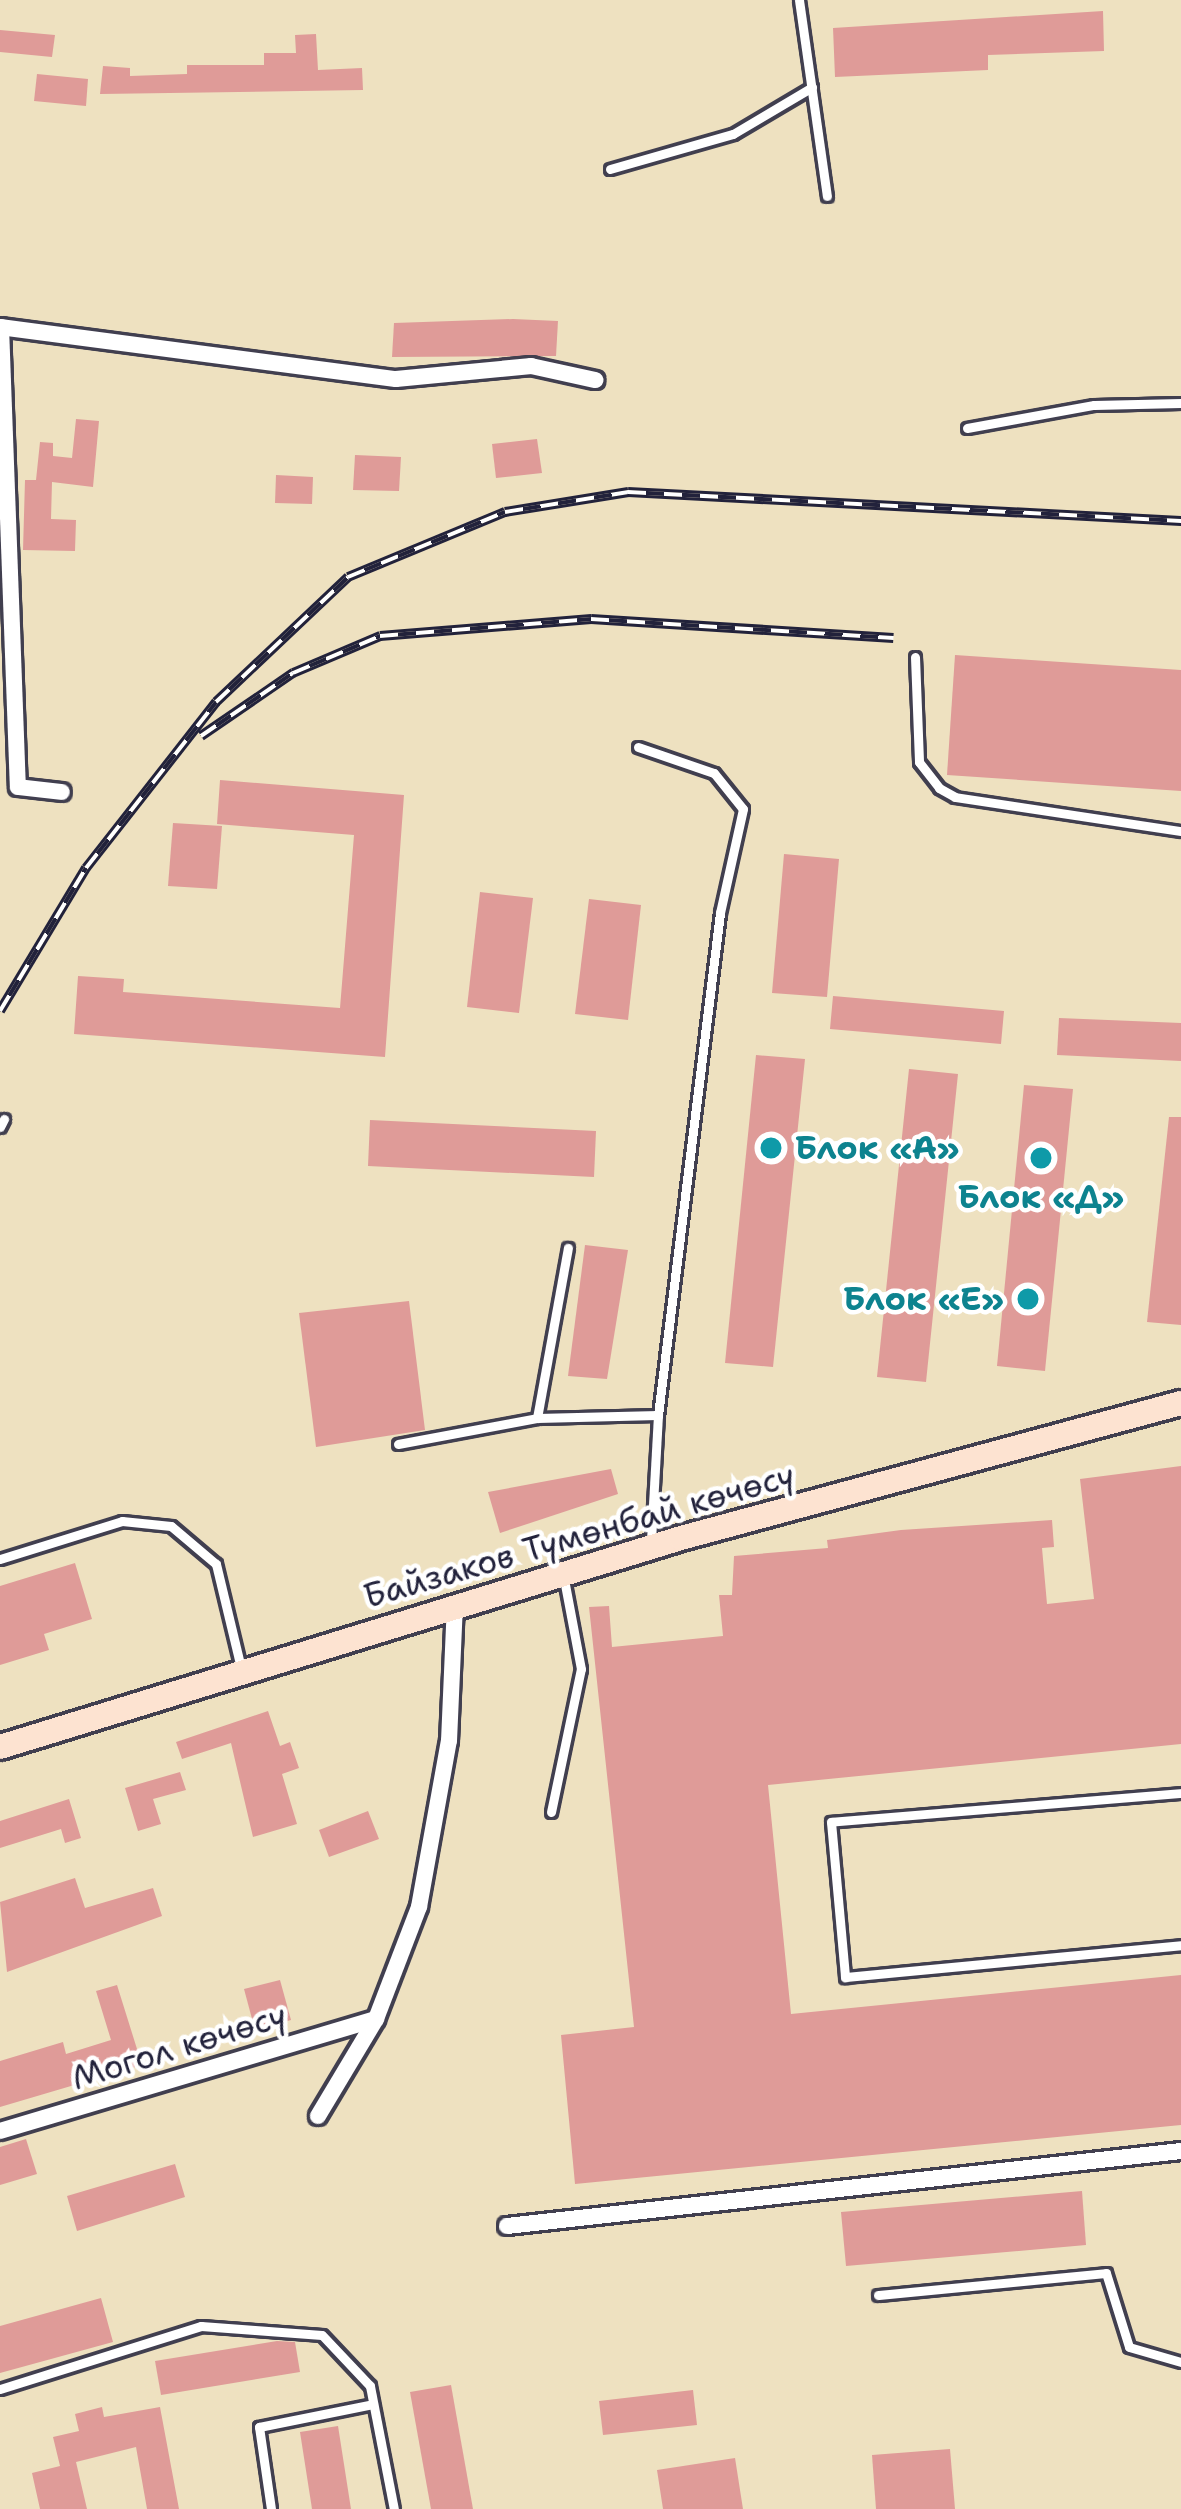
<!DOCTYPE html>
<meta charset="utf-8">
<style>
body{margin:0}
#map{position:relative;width:1181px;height:2509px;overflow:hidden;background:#eee1c0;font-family:"Shantell Sans",sans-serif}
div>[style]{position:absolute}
.building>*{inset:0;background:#df9b98}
.roads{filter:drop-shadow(3px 0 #413f4f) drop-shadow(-3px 0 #413f4f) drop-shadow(0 3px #413f4f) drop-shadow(0 -3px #413f4f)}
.service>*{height:9px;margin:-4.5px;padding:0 4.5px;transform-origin:4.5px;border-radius:4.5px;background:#fff}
.minor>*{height:16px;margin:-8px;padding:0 8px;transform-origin:8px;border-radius:8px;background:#fff}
.secondary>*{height:24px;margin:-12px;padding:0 12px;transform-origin:12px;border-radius:12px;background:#fde3d1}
.rail>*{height:10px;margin-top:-5px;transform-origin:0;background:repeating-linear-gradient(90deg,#fff 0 18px,#22223b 0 36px);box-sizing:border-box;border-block:3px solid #22223b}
.dots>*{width:33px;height:33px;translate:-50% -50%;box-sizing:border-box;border:6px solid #fff;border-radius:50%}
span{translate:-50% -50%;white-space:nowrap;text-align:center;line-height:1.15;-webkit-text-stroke:9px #fff;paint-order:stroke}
.culture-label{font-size:33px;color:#0d838f;font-weight:700}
.left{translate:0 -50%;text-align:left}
.right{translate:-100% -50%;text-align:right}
.street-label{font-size:33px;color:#22223b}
</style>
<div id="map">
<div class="building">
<i style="clip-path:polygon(1103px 11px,1104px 51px,988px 55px,988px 70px,835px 77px,833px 28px)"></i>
<i style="clip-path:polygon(0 30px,55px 35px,52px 57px,0 52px)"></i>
<i style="clip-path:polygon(316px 34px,318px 70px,362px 68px,363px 90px,100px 94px,103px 66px,130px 68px,130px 76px,187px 74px,187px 65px,264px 65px,264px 53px,296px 53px,295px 35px)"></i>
<i style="clip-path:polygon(37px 74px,88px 79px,86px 106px,34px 101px)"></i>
<i style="clip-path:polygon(513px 319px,558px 321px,556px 356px,392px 357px,394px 323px)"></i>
<i style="clip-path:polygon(76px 419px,99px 421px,93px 487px,52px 482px,51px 519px,76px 520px,75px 551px,23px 550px,25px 480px,36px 480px,40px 442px,53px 443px,53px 456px,72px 458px)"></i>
<i style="clip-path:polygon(537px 439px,542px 473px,496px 478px,492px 444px)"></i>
<i style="clip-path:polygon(355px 455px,401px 457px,399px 491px,353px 490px)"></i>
<i style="clip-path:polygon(276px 475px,313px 477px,312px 504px,275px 503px)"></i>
<i style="clip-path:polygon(955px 655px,1181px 670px,1181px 791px,947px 775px)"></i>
<i style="clip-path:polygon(220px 780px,404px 795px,385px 1057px,74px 1034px,78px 976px,124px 979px,123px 992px,340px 1008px,354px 835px,217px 824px)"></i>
<i style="clip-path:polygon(173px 823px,222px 826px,217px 889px,168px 886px)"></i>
<i style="clip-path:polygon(784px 854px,839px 859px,827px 997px,772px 993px)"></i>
<i style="clip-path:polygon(480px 892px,533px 898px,519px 1013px,467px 1007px)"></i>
<i style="clip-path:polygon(589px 899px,641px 905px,628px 1020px,575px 1014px)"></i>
<i style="clip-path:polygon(833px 996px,1004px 1011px,1001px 1044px,830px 1029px)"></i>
<i style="clip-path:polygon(1059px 1018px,1181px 1023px,1181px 1061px,1057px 1055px)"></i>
<i style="clip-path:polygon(756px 1055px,805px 1059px,773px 1367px,725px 1363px)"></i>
<i style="clip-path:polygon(909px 1069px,958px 1074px,926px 1382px,877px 1377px)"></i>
<i style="clip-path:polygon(1024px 1085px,1073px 1089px,1045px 1371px,997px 1366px)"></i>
<i style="clip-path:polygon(1169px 1117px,1181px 1117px,1181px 1325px,1147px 1322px)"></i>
<i style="clip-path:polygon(370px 1120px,596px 1131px,594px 1177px,368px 1166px)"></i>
<i style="clip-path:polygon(585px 1245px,628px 1250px,607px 1379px,568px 1376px)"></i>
<i style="clip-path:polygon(409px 1301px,425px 1430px,316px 1447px,299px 1313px)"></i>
<i style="clip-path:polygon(1181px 1466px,1181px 1744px,768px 1785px,791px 2014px,1181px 1975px,1181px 2125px,575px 2184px,561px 2035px,634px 2027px,589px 1607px,609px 1606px,612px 1647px,723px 1636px,719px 1595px,732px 1595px,734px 1556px,828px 1548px,827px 1540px,901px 1530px,1052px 1520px,1054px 1547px,1042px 1548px,1047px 1604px,1094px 1599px,1080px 1479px)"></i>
<i style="clip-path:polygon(611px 1469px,618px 1494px,500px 1533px,488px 1492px)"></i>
<i style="clip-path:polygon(75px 1563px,92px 1619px,44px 1634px,49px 1650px,0 1665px,0 1586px)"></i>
<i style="clip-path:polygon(268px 1711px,280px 1746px,290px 1742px,299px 1768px,282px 1774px,297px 1824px,253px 1837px,231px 1743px,182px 1759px,176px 1742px)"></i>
<i style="clip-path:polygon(180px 1772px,186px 1790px,153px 1799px,161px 1824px,138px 1831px,125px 1788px)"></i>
<i style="clip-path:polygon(69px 1799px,81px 1838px,65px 1843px,61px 1829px,0 1848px,0 1821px)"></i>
<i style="clip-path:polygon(368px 1811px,379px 1839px,329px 1857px,319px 1830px)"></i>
<i style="clip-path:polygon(75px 1878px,85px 1908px,153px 1888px,162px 1916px,7px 1972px,0 1902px)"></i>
<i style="clip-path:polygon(280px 1980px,291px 2020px,255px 2030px,244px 1989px)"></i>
<i style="clip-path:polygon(117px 1985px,142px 2065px,0 2107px,0 2061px,63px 2042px,66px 2054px,111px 2040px,96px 1991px)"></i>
<i style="clip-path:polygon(26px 2139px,37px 2174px,0 2185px,0 2147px)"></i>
<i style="clip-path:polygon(175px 2164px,185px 2197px,77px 2231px,67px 2196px)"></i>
<i style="clip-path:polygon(1082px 2191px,1086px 2245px,846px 2266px,841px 2212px)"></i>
<i style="clip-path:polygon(101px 2298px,113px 2342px,0 2373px,0 2326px)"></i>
<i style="clip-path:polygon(277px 2341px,295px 2342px,300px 2372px,161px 2395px,155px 2361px)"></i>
<i style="clip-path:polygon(451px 2385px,473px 2509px,431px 2509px,410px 2392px)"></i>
<i style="clip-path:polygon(693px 2390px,697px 2425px,603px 2435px,599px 2401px)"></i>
<i style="clip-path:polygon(102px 2407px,104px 2417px,160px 2407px,179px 2509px,147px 2509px,136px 2447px,76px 2462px,87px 2509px,40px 2509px,32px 2473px,60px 2466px,53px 2437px,79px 2431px,75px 2414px)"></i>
<i style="clip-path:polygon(338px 2426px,351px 2509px,312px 2509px,300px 2432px)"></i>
<i style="clip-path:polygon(950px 2449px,955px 2509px,876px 2509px,872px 2455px)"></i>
<i style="clip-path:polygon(735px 2458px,743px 2509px,663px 2509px,657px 2470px)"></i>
</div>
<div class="roads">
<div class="service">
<i style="left:799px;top:0;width:198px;rotate:81.9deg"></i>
<i style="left:610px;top:169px;width:128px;rotate:-15.9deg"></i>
<i style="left:733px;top:134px;width:92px;rotate:-30.7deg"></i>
<i style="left:967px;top:428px;width:129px;rotate:-10.3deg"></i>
<i style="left:1094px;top:405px;width:87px;rotate:-1.3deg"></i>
<i style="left:915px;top:657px;width:105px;rotate:87.8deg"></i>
<i style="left:919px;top:762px;width:33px;rotate:52deg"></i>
<i style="left:939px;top:788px;width:18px;rotate:29deg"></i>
<i style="left:955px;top:797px;width:229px;rotate:8.6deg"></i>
<i style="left:638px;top:747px;width:80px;rotate:18.9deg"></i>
<i style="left:714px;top:773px;width:46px;rotate:51.1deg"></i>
<i style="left:743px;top:809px;width:107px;rotate:102.5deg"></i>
<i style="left:720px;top:913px;width:506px;rotate:97.04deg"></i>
<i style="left:658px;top:1415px;width:127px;rotate:93.2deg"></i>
<i style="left:0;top:1127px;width:9px;rotate:-63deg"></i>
<i style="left:537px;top:1418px;width:173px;rotate:-79.7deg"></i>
<i style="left:398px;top:1444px;width:141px;rotate:-10.6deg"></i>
<i style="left:537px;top:1418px;width:121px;rotate:-1.4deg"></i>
<i style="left:0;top:1559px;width:128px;rotate:-17.3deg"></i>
<i style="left:122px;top:1521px;width:49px;rotate:5.8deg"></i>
<i style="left:171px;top:1526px;width:59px;rotate:40.2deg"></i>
<i style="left:216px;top:1564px;width:111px;rotate:76.5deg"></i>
<i style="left:1181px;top:1793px;width:351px;rotate:175.3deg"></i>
<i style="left:831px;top:1822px;width:156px;rotate:84.8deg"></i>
<i style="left:845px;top:1977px;width:338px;rotate:-5.4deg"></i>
<i style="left:551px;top:1812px;width:146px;rotate:-78.2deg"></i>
<i style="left:581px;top:1669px;width:92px;rotate:-100.7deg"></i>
<i style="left:878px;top:2295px;width:229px;rotate:-5.5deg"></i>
<i style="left:1106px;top:2273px;width:77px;rotate:72.7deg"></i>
<i style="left:1129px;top:2347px;width:54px;rotate:16.1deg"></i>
<i style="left:0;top:2389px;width:211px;rotate:-17.4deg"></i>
<i style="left:201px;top:2326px;width:121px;rotate:4.3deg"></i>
<i style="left:322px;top:2335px;width:70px;rotate:46.7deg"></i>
<i style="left:370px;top:2386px;width:125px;rotate:79deg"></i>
<i style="left:271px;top:2509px;width:83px;rotate:-98.3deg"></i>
<i style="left:259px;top:2427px;width:116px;rotate:-11.4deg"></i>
</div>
<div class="minor">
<i style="left:0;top:327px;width:399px;rotate:7.5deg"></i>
<i style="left:396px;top:379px;width:136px;rotate:-5.5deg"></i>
<i style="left:531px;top:366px;width:66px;rotate:12.3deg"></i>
<i style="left:1px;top:327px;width:460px;rotate:87.9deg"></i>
<i style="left:18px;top:787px;width:44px;rotate:6.5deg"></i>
<i style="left:318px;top:2116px;width:113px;rotate:-59.1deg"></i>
<i style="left:376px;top:2019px;width:120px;rotate:-69deg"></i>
<i style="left:419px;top:1907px;width:169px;rotate:-79.8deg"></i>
<i style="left:449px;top:1741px;width:135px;rotate:-87.5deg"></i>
<i style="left:0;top:2131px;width:392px;rotate:-16.6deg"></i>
<i style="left:507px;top:2226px;width:678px;rotate:-6.35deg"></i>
</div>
<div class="secondary">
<i style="left:0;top:1747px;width:712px;rotate:-17.06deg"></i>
<i style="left:681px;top:1538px;width:518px;rotate:-15.11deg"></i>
</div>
</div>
<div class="rail">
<i style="left:201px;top:736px;width:112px;rotate:-34.4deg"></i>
<i style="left:293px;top:673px;width:95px;rotate:-23deg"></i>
<i style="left:380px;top:636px;width:212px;rotate:-4.6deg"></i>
<i style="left:591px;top:619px;width:303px;rotate:3.6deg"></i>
<i style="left:0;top:1011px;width:167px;rotate:-59deg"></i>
<i style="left:86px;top:868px;width:211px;rotate:-51.9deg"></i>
<i style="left:216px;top:702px;width:182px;rotate:-43.4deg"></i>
<i style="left:348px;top:577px;width:170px;rotate:-22.5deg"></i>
<i style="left:505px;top:512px;width:125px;rotate:-9.2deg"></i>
<i style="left:628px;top:492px;width:554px;rotate:3deg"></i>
</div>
<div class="dots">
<i style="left:771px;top:1148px;background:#0f9aa8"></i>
<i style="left:1041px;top:1158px;background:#0f9aa8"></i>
<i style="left:1028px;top:1299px;background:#0f9aa8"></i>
</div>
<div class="culture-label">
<span class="left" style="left:795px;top:1148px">Блок «А»</span>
<span style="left:1041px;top:1197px">Блок «Д»</span>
<span class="right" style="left:1004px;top:1299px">Блок «Е»</span>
</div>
<div class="street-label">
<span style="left:579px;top:1536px;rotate:-16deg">Байзаков Түмөнбай көчөсү</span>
<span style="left:179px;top:2047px;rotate:-17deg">Могол көчөсү</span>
</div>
</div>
